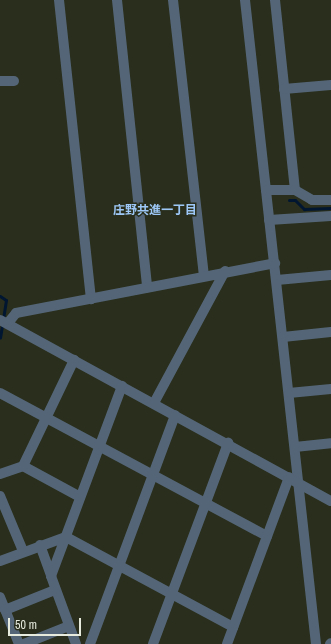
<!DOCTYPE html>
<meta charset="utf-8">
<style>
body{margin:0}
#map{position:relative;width:331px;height:644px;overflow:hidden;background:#292f1c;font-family:"Archivo Narrow","Noto Sans JP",sans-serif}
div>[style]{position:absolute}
.stream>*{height:3px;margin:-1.5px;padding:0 1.5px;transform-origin:1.5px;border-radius:1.5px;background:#001631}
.minor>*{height:10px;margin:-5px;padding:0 5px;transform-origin:5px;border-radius:5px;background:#556578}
span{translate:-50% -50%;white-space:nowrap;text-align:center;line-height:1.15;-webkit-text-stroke:3px #292f1c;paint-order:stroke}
.neighbourhood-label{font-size:12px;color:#9dc7f6;font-weight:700}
.scale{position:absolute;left:8px;top:618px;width:73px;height:18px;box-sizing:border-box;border:2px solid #e6ebde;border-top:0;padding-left:5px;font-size:12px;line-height:14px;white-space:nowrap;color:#e6ebde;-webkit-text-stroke:3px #292f1c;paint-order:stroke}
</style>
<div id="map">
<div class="stream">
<i style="left:289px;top:200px;width:6px"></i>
<i style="left:295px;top:200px;width:13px;rotate:45deg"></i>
<i style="left:304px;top:209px;width:27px;rotate:-2deg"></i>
<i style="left:0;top:296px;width:7px;rotate:34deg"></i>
<i style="left:6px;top:300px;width:38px;rotate:99deg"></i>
</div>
<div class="minor">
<i style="left:59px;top:0;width:301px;rotate:83.9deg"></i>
<i style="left:117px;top:0;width:289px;rotate:84deg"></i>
<i style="left:173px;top:0;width:278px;rotate:83.6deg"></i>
<i style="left:245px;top:0;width:648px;rotate:83.71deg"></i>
<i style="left:275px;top:0;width:191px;rotate:84deg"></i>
<i style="left:0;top:81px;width:14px"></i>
<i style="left:284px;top:89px;width:47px;rotate:-4.9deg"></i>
<i style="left:266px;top:190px;width:29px"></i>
<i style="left:295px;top:190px;width:20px;rotate:30deg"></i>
<i style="left:312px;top:200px;width:19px"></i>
<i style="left:269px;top:220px;width:62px;rotate:-3.7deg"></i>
<i style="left:277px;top:280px;width:54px;rotate:-5.3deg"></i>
<i style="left:0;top:320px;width:377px;rotate:28.7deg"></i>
<i style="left:8px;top:323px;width:13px;rotate:-51deg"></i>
<i style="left:16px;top:313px;width:264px;rotate:-10.9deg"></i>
<i style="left:283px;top:337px;width:48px;rotate:-5.9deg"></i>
<i style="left:0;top:393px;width:303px;rotate:28.2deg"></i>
<i style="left:289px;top:393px;width:42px;rotate:-5.4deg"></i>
<i style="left:154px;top:403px;width:150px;rotate:-61.7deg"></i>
<i style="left:295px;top:447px;width:36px;rotate:-6deg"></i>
<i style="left:23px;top:466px;width:65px;rotate:28.5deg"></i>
<i style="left:0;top:474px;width:24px;rotate:-19deg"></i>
<i style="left:23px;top:466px;width:118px;rotate:-64.3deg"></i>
<i style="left:0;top:496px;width:60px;rotate:67.3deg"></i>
<i style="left:40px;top:545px;width:33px;rotate:70deg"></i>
<i style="left:0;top:561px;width:70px;rotate:-20deg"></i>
<i style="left:66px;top:537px;width:190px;rotate:28.3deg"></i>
<i style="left:0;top:597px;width:51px;rotate:68deg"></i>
<i style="left:5px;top:610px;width:54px;rotate:-21.8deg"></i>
<i style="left:24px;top:644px;width:48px;rotate:-21.8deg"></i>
<i style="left:76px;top:644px;width:72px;rotate:-110.2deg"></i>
<i style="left:51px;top:576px;width:203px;rotate:-69.5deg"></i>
<i style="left:90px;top:644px;width:244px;rotate:-69.6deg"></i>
<i style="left:153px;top:644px;width:215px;rotate:-69.5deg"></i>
<i style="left:227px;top:644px;width:178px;rotate:-69.6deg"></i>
<i style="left:330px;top:644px;width:1px;rotate:-45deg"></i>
</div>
<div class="neighbourhood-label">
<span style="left:155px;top:211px">庄野共進一丁目</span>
</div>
<div class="scale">50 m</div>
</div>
